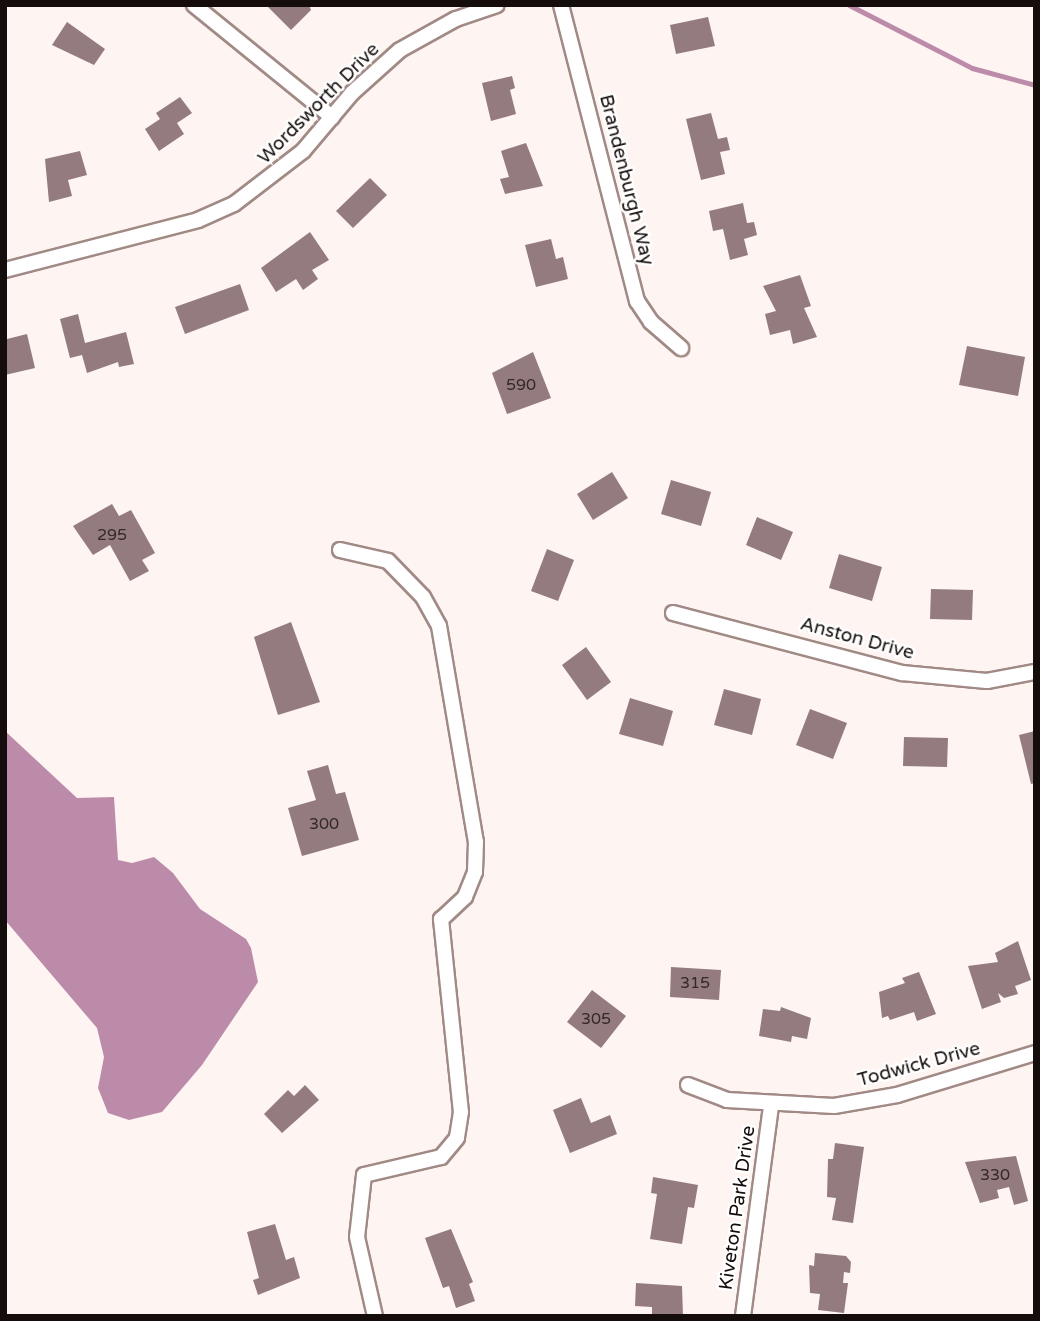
<!DOCTYPE html>
<style>
body{margin:0}
#map{position:relative;width:1040px;height:1321px;overflow:hidden;background:#fef4f1;font-family:"Varela Round",sans-serif}
div>[style]{position:absolute}
.water>*{inset:0;background:#bd8baa}
.stream>*{height:5px;margin:-2.5px;padding:0 2.5px;transform-origin:2.5px;border-radius:2.5px;background:#bd8baa}
.building>*{inset:0;background:#937b7f}
.roads{filter:drop-shadow(2px 0 #a18a85) drop-shadow(-2px 0 #a18a85) drop-shadow(0 2px #a18a85) drop-shadow(0 -2px #a18a85)}
.minor>*{height:14px;margin:-7px;padding:0 7px;transform-origin:7px;border-radius:7px;background:#fff}
span{translate:-50% -50%;white-space:nowrap;text-align:center;line-height:1.15;-webkit-text-stroke:5px #fff;paint-order:stroke}
.number-label{font-size:16px;color:#342828}
.number-label span{-webkit-text-stroke-width:0}
.street-label{font-size:19px;color:#150d0b}
.frame{position:absolute;inset:0;border:7px solid #150d0b;pointer-events:none}
</style>
<div id="map">
<div class="water">
<i style="clip-path:polygon(5px 731px,77px 798px,114px 797px,118px 860px,132px 863px,154px 857px,173px 873px,200px 909px,246px 939px,251px 948px,258px 982px,202px 1065px,162px 1112px,129px 1120px,108px 1113px,98px 1088px,104px 1057px,97px 1028px,5px 920px)"></i>
</div>
<div class="stream">
<i style="left:849px;top:5px;width:138px;rotate:27.1deg"></i>
<i style="left:972px;top:68px;width:65px;rotate:15.1deg"></i>
</div>
<div class="building">
<i style="clip-path:polygon(266px 5px,309px 5px,311px 10px,291px 30px)"></i>
<i style="clip-path:polygon(708px 17px,715px 46px,676px 54px,670px 25px)"></i>
<i style="clip-path:polygon(67px 22px,105px 49px,94px 65px,52px 45px)"></i>
<i style="clip-path:polygon(512px 76px,515px 88px,510px 90px,516px 114px,491px 121px,482px 83px)"></i>
<i style="clip-path:polygon(180px 97px,192px 113px,177px 123px,184px 134px,159px 151px,145px 129px,160px 119px,156px 113px)"></i>
<i style="clip-path:polygon(711px 113px,718px 139px,727px 137px,730px 150px,720px 152px,725px 174px,701px 180px,686px 119px)"></i>
<i style="clip-path:polygon(526px 143px,543px 186px,505px 194px,500px 179px,509px 177px,501px 151px)"></i>
<i style="clip-path:polygon(80px 151px,87px 175px,68px 180px,72px 196px,49px 202px,45px 159px)"></i>
<i style="clip-path:polygon(370px 178px,387px 195px,353px 228px,336px 211px)"></i>
<i style="clip-path:polygon(743px 203px,747px 223px,754px 222px,757px 235px,744px 239px,748px 255px,730px 260px,723px 229px,713px 231px,709px 211px)"></i>
<i style="clip-path:polygon(310px 232px,329px 260px,312px 270px,318px 279px,303px 290px,296px 279px,276px 292px,261px 268px)"></i>
<i style="clip-path:polygon(551px 239px,556px 259px,563px 257px,568px 279px,536px 287px,525px 245px)"></i>
<i style="clip-path:polygon(800px 275px,811px 306px,804px 308px,817px 337px,793px 344px,790px 330px,770px 335px,765px 314px,776px 311px,763px 286px)"></i>
<i style="clip-path:polygon(240px 284px,249px 310px,185px 334px,175px 307px)"></i>
<i style="clip-path:polygon(78px 314px,85px 343px,126px 332px,134px 364px,119px 367px,118px 362px,87px 373px,82px 355px,70px 358px,60px 319px)"></i>
<i style="clip-path:polygon(27px 334px,35px 368px,5px 375px,7px 339px)"></i>
<i style="clip-path:polygon(967px 346px,1025px 357px,1018px 396px,959px 385px)"></i>
<i style="clip-path:polygon(533px 352px,551px 398px,507px 414px,492px 373px)"></i>
<i style="clip-path:polygon(612px 472px,628px 498px,593px 520px,577px 494px)"></i>
<i style="clip-path:polygon(671px 480px,711px 492px,701px 526px,661px 514px)"></i>
<i style="clip-path:polygon(112px 504px,119px 516px,131px 510px,155px 553px,142px 560px,149px 571px,130px 581px,110px 545px,93px 555px,73px 526px)"></i>
<i style="clip-path:polygon(757px 517px,793px 532px,781px 560px,746px 545px)"></i>
<i style="clip-path:polygon(547px 549px,574px 560px,558px 601px,531px 591px)"></i>
<i style="clip-path:polygon(839px 554px,882px 567px,872px 601px,829px 588px)"></i>
<i style="clip-path:polygon(931px 589px,973px 590px,972px 620px,930px 619px)"></i>
<i style="clip-path:polygon(291px 622px,320px 702px,278px 715px,254px 637px)"></i>
<i style="clip-path:polygon(586px 647px,611px 682px,587px 700px,562px 665px)"></i>
<i style="clip-path:polygon(724px 689px,761px 699px,752px 735px,714px 725px)"></i>
<i style="clip-path:polygon(630px 698px,673px 711px,663px 746px,619px 734px)"></i>
<i style="clip-path:polygon(810px 709px,847px 723px,833px 759px,796px 745px)"></i>
<i style="clip-path:polygon(1035px 731px,1035px 783px,1031px 784px,1019px 735px)"></i>
<i style="clip-path:polygon(904px 737px,948px 738px,947px 767px,903px 766px)"></i>
<i style="clip-path:polygon(328px 765px,336px 794px,345px 792px,359px 840px,302px 856px,288px 808px,316px 800px,307px 771px)"></i>
<i style="clip-path:polygon(1018px 941px,1031px 980px,1015px 986px,1018px 994px,1004px 998px,998px 993px,1001px 1002px,982px 1009px,968px 966px,998px 962px,995px 953px)"></i>
<i style="clip-path:polygon(671px 967px,721px 970px,719px 1000px,670px 997px)"></i>
<i style="clip-path:polygon(919px 972px,936px 1014px,917px 1021px,914px 1012px,890px 1020px,888px 1016px,882px 1018px,879px 992px,905px 983px,902px 978px)"></i>
<i style="clip-path:polygon(592px 990px,626px 1016px,601px 1048px,567px 1022px)"></i>
<i style="clip-path:polygon(781px 1007px,811px 1018px,807px 1039px,792px 1036px,791px 1042px,759px 1036px,763px 1009px,780px 1011px)"></i>
<i style="clip-path:polygon(305px 1085px,319px 1100px,282px 1133px,264px 1114px,288px 1090px,294px 1096px)"></i>
<i style="clip-path:polygon(581px 1098px,591px 1123px,610px 1115px,617px 1134px,570px 1153px,553px 1110px)"></i>
<i style="clip-path:polygon(835px 1143px,864px 1147px,853px 1223px,832px 1220px,836px 1198px,827px 1197px,828px 1159px,833px 1159px)"></i>
<i style="clip-path:polygon(1016px 1156px,1028px 1201px,1014px 1205px,1009px 1187px,997px 1190px,999px 1198px,980px 1203px,965px 1162px)"></i>
<i style="clip-path:polygon(653px 1177px,698px 1185px,694px 1208px,688px 1207px,682px 1244px,650px 1239px,657px 1194px,651px 1193px)"></i>
<i style="clip-path:polygon(275px 1224px,286px 1260px,294px 1257px,300px 1278px,258px 1295px,253px 1280px,259px 1278px,247px 1232px)"></i>
<i style="clip-path:polygon(451px 1229px,473px 1282px,469px 1284px,475px 1301px,456px 1308px,449px 1286px,443px 1288px,425px 1238px)"></i>
<i style="clip-path:polygon(815px 1253px,846px 1256px,851px 1262px,850px 1273px,844px 1272px,843px 1283px,848px 1283px,844px 1313px,818px 1310px,820px 1294px,810px 1293px,809px 1265px,814px 1266px)"></i>
<i style="clip-path:polygon(636px 1283px,682px 1286px,683px 1316px,652px 1316px,652px 1307px,635px 1306px)"></i>
</div>
<div class="roads">
<div class="minor">
<i style="left:194px;top:5px;width:178px;rotate:39.1deg"></i>
<i style="left:561px;top:5px;width:306px;rotate:75.6deg"></i>
<i style="left:637px;top:301px;width:25px;rotate:56deg"></i>
<i style="left:651px;top:322px;width:40px;rotate:41deg"></i>
<i style="left:5px;top:270px;width:199px;rotate:-14.5deg"></i>
<i style="left:198px;top:220px;width:39px;rotate:-24deg"></i>
<i style="left:234px;top:204px;width:87px;rotate:-37.5deg"></i>
<i style="left:303px;top:151px;width:76px;rotate:-49.8deg"></i>
<i style="left:352px;top:93px;width:64px;rotate:-41.9deg"></i>
<i style="left:400px;top:50px;width:64px;rotate:-29deg"></i>
<i style="left:456px;top:19px;width:43px;rotate:-18.9deg"></i>
<i style="left:340px;top:550px;width:49px;rotate:12.9deg"></i>
<i style="left:388px;top:561px;width:50px;rotate:45.8deg"></i>
<i style="left:423px;top:597px;width:33px;rotate:61deg"></i>
<i style="left:439px;top:626px;width:219px;rotate:80.3deg"></i>
<i style="left:476px;top:842px;width:30px;rotate:92deg"></i>
<i style="left:475px;top:872px;width:27px;rotate:112deg"></i>
<i style="left:465px;top:897px;width:33px;rotate:137deg"></i>
<i style="left:441px;top:919px;width:194px;rotate:84.1deg"></i>
<i style="left:461px;top:1112px;width:26px;rotate:99deg"></i>
<i style="left:457px;top:1138px;width:25px;rotate:130deg"></i>
<i style="left:441px;top:1157px;width:79px;rotate:166.8deg"></i>
<i style="left:364px;top:1175px;width:62px;rotate:96.4deg"></i>
<i style="left:357px;top:1237px;width:81px;rotate:77.2deg"></i>
<i style="left:673px;top:613px;width:237px;rotate:14.7deg"></i>
<i style="left:902px;top:673px;width:85px;rotate:5.4deg"></i>
<i style="left:987px;top:681px;width:49px;rotate:-10.6deg"></i>
<i style="left:688px;top:1085px;width:42px;rotate:21deg"></i>
<i style="left:727px;top:1100px;width:107px;rotate:3.2deg"></i>
<i style="left:834px;top:1106px;width:64px;rotate:-9.9deg"></i>
<i style="left:897px;top:1095px;width:144px;rotate:-16.9deg"></i>
<i style="left:743px;top:1316px;width:212px;rotate:-82.4deg"></i>
</div>
</div>
<div class="number-label">
<span style="left:521px;top:385px">590</span>
<span style="left:112px;top:535px">295</span>
<span style="left:324px;top:824px">300</span>
<span style="left:695px;top:983px">315</span>
<span style="left:596px;top:1019px">305</span>
<span style="left:995px;top:1175px">330</span>
</div>
<div class="street-label">
<span style="left:319px;top:104px;rotate:-45deg">Wordsworth Drive</span>
<span style="left:626px;top:180px;rotate:76deg">Brandenburgh Way</span>
<span style="left:857px;top:639px;rotate:15deg">Anston Drive</span>
<span style="left:919px;top:1065px;rotate:-15deg">Todwick Drive</span>
<span style="left:738px;top:1208px;rotate:-82deg">Kiveton Park Drive</span>
</div>
<div class="frame"></div>
</div>
